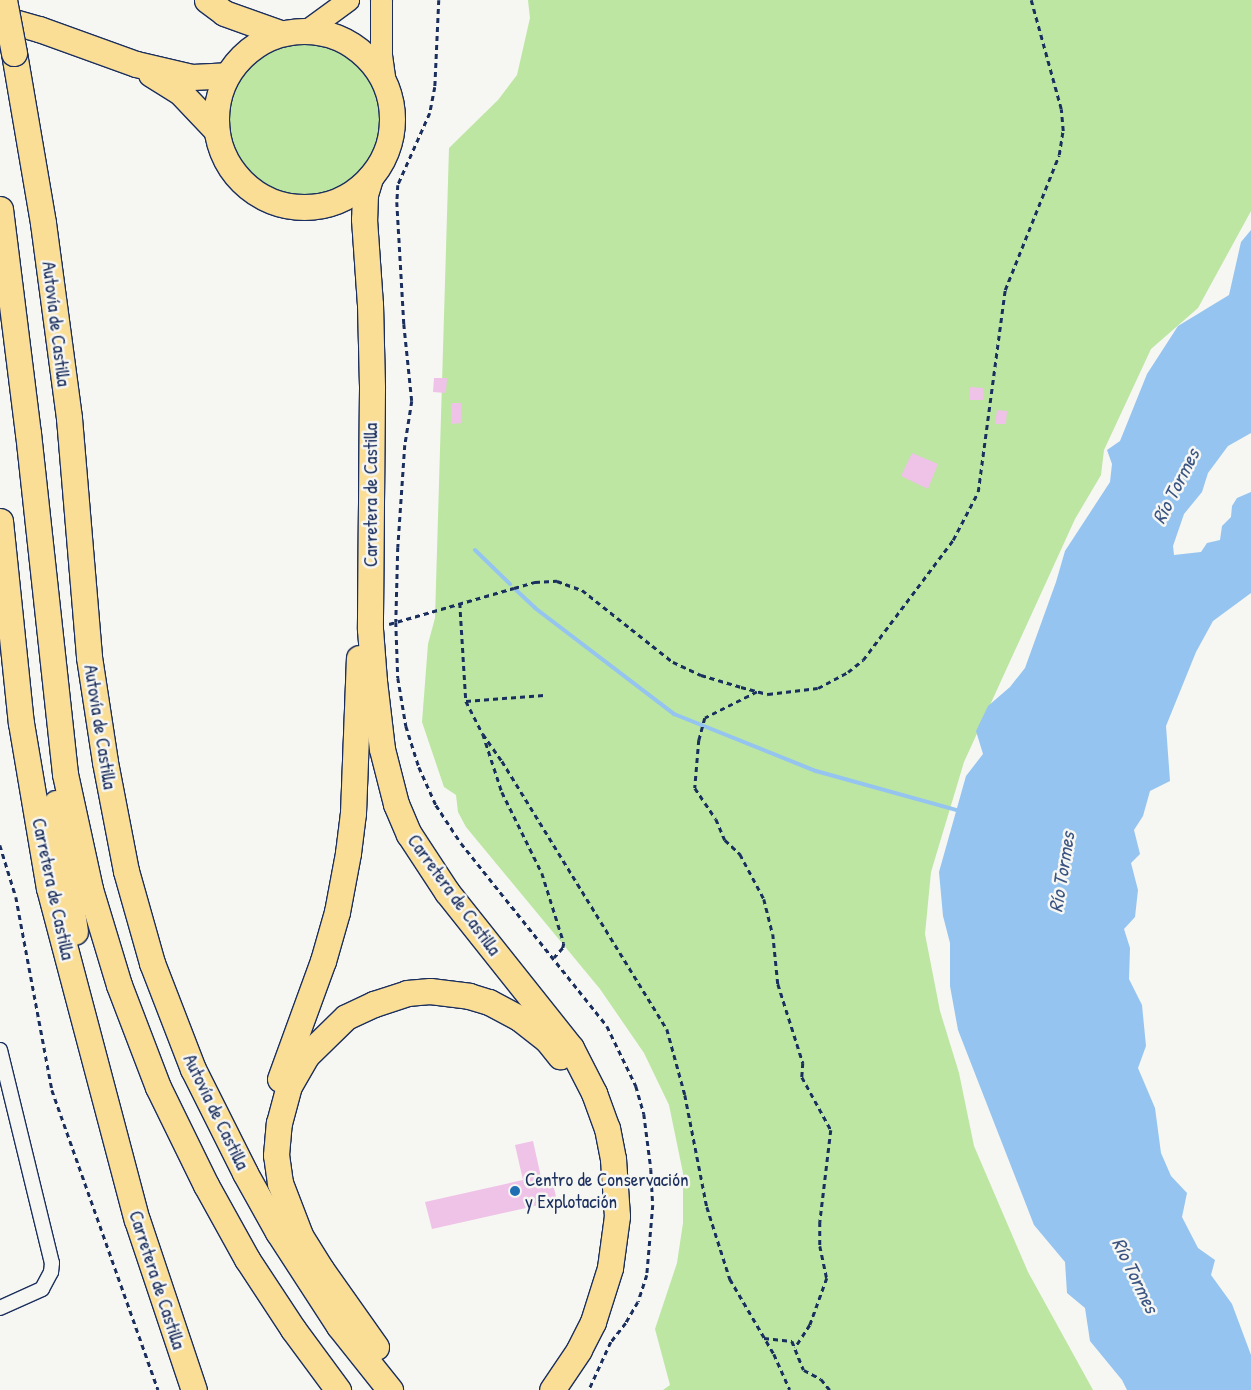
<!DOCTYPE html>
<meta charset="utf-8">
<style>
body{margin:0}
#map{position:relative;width:1251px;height:1390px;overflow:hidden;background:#f6f6f2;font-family:"Patrick Hand",sans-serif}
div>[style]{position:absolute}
.green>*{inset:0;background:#bce6a2}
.round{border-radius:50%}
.water>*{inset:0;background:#94c4ef}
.stream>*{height:4px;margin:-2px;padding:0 2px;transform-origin:2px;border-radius:2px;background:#94c4ef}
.building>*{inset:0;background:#efc2e7}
.path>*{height:2.5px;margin-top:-1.25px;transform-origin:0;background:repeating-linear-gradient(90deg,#1b2f5e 0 5px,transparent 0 9px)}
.roads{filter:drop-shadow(1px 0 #1b2f5e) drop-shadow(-1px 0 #1b2f5e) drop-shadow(0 1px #1b2f5e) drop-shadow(0 -1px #1b2f5e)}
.street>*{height:14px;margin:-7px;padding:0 7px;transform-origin:7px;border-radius:7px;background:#f6f6f2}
.primary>*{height:21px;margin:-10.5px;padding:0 10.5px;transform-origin:10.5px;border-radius:10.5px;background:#fbde96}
.highway>*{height:25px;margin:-12.5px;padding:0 12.5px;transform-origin:12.5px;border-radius:12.5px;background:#fbde96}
.highway>.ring{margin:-12.5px;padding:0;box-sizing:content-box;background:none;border:25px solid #fbde96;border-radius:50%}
.bridges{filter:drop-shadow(1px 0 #1b2f5e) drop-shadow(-1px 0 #1b2f5e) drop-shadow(0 1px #1b2f5e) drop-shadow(0 -1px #1b2f5e)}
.highway-bridge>*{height:25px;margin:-12.5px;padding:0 12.5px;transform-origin:12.5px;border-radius:12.5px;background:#fbde96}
.dots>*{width:14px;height:14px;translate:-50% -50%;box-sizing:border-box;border:2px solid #f6f6f2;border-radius:50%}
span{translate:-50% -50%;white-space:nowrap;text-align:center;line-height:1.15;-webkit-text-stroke:5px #f6f6f2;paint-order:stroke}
.street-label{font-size:19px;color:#1b2f5e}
.poi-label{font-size:19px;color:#1b2f5e}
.left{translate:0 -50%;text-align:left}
.water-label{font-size:20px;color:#395482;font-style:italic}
</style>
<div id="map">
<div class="green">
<i style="clip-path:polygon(528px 0,1251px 0,1251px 211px,1198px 308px,1151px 349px,1104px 450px,1101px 475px,1075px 519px,964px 762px,931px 872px,925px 934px,940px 1011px,959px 1073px,974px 1146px,1028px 1272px,1093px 1390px,663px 1390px,670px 1385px,655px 1329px,677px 1263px,683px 1223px,683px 1173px,669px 1105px,644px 1053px,600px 989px,466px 827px,458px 812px,456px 795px,444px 787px,422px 722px,428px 644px,435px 618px,449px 148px,498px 100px,517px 75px,530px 18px)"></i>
<i class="round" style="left:224px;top:38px;width:160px;height:160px"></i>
</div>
<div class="water">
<i style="clip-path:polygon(1251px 230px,1251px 433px,1228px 446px,1208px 473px,1202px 492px,1184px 514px,1173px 546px,1174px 555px,1201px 552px,1207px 543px,1220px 540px,1222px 526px,1231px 517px,1232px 506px,1237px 498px,1251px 492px,1251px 593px,1213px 621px,1196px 652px,1166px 726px,1170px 781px,1150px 791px,1143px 816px,1134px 830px,1140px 854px,1131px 863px,1138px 890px,1135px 917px,1124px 929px,1130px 948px,1129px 979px,1142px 1005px,1146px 1046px,1138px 1068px,1155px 1108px,1161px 1153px,1171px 1176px,1187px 1193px,1182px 1217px,1198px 1248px,1215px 1260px,1211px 1275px,1232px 1304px,1251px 1355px,1251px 1390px,1127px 1390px,1122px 1380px,1090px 1341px,1085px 1308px,1067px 1293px,1065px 1262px,1034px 1225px,958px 1030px,950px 986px,950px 943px,943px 916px,939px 872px,966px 776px,983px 754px,976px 731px,988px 706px,1010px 687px,1025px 668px,1056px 582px,1065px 551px,1110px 482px,1112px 464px,1107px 450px,1120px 441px,1147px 374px,1178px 326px,1229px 295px,1241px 242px)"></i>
</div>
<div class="stream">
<i style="left:475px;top:550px;width:49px;rotate:44.2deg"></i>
<i style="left:516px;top:590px;width:26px;rotate:43deg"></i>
<i style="left:535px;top:608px;width:175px;rotate:37.3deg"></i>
<i style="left:674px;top:714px;width:153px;rotate:21.9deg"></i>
<i style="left:816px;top:771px;width:149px;rotate:15.5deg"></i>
</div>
<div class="building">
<i style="clip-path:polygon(434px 378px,447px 378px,446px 393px,433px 392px)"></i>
<i style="clip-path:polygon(970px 387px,983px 388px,983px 400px,969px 400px)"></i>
<i style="clip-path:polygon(451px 403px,461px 403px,462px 423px,451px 424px)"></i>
<i style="clip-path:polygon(997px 410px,1007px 411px,1006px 424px,995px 424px)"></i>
<i style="clip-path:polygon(912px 453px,938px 464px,928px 489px,901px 476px)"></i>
<i style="clip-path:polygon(533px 1141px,541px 1177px,551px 1175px,557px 1201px,432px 1229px,425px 1202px,523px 1180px,515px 1145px)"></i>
</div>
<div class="path">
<i style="left:439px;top:0;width:87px;rotate:92.6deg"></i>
<i style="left:435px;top:87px;width:26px;rotate:101deg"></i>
<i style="left:430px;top:113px;width:79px;rotate:114deg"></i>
<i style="left:398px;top:185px;width:17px;rotate:93deg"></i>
<i style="left:397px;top:202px;width:122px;rotate:86.7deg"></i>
<i style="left:404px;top:324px;width:77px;rotate:84.1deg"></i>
<i style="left:412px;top:401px;width:45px;rotate:99deg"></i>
<i style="left:405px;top:445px;width:102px;rotate:93.9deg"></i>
<i style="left:398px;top:547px;width:75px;rotate:91.5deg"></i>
<i style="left:396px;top:622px;width:56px;rotate:88deg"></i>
<i style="left:398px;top:678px;width:49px;rotate:80.5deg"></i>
<i style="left:406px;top:726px;width:43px;rotate:72.4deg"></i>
<i style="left:419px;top:767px;width:42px;rotate:65.9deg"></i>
<i style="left:436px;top:805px;width:45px;rotate:56.7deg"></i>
<i style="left:461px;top:843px;width:234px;rotate:51.4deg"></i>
<i style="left:607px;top:1026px;width:67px;rotate:64.2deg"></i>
<i style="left:636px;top:1086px;width:29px;rotate:74deg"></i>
<i style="left:644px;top:1114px;width:55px;rotate:82.7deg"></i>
<i style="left:651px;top:1169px;width:36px;rotate:87deg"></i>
<i style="left:653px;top:1205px;width:70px;rotate:94.9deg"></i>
<i style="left:647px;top:1275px;width:28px;rotate:108deg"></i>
<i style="left:638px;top:1302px;width:24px;rotate:120deg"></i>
<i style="left:626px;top:1323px;width:24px;rotate:128deg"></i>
<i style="left:611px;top:1342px;width:53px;rotate:114.6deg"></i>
<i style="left:460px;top:603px;width:98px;rotate:86.5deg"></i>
<i style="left:466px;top:701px;width:37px;rotate:63deg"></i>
<i style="left:483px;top:734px;width:61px;rotate:71.9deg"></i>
<i style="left:502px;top:792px;width:90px;rotate:63.7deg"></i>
<i style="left:542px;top:873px;width:73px;rotate:72.6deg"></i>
<i style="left:564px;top:943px;width:5px;rotate:101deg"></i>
<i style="left:563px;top:948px;width:13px;rotate:132deg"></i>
<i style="left:389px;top:624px;width:130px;rotate:-16.1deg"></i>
<i style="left:514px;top:588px;width:22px;rotate:-16deg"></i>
<i style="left:535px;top:582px;width:22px;rotate:-3deg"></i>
<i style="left:557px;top:581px;width:27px;rotate:20deg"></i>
<i style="left:582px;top:590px;width:116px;rotate:38.4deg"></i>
<i style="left:673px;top:662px;width:31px;rotate:25deg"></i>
<i style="left:701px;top:675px;width:42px;rotate:16.7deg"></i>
<i style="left:741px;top:687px;width:28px;rotate:15deg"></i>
<i style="left:768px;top:694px;width:50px;rotate:-6.8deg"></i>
<i style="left:818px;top:688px;width:34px;rotate:-28deg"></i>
<i style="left:848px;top:672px;width:19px;rotate:-39deg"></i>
<i style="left:863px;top:660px;width:150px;rotate:-53.1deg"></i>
<i style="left:953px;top:540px;width:54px;rotate:-62.5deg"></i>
<i style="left:978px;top:492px;width:204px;rotate:-82.4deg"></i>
<i style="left:1005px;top:290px;width:145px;rotate:-68.2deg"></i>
<i style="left:1059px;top:155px;width:24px;rotate:-81deg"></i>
<i style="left:1063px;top:131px;width:22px;rotate:-95deg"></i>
<i style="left:1061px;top:109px;width:113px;rotate:-105.4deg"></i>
<i style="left:757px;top:692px;width:58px;rotate:153.4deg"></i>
<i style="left:705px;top:718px;width:23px;rotate:105deg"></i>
<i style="left:699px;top:740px;width:48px;rotate:94.8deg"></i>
<i style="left:695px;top:788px;width:37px;rotate:56deg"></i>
<i style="left:716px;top:819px;width:23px;rotate:67deg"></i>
<i style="left:725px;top:840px;width:21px;rotate:43deg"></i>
<i style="left:740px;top:854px;width:51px;rotate:61.9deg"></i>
<i style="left:764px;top:899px;width:36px;rotate:76deg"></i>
<i style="left:773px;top:934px;width:50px;rotate:84.3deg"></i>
<i style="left:778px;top:984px;width:83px;rotate:72.4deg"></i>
<i style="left:803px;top:1063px;width:14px;rotate:94deg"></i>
<i style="left:802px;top:1077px;width:60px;rotate:61.3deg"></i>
<i style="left:831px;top:1130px;width:93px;rotate:96.8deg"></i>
<i style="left:820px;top:1222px;width:24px;rotate:90deg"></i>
<i style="left:820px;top:1246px;width:33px;rotate:78deg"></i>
<i style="left:827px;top:1278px;width:50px;rotate:109.9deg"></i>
<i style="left:810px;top:1325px;width:27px;rotate:123deg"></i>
<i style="left:466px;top:701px;width:78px;rotate:-4.4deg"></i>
<i style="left:483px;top:734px;width:33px;rotate:55deg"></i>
<i style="left:502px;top:761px;width:315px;rotate:58.4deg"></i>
<i style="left:667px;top:1029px;width:68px;rotate:74.7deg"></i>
<i style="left:685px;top:1095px;width:114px;rotate:78.9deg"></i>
<i style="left:707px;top:1207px;width:76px;rotate:72.3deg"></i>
<i style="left:730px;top:1279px;width:87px;rotate:59.6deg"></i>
<i style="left:774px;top:1354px;width:39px;rotate:66deg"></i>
<i style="left:0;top:845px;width:54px;rotate:72.9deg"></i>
<i style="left:16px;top:897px;width:196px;rotate:79.4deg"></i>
<i style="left:52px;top:1090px;width:318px;rotate:70.5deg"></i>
<i style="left:764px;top:1338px;width:28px;rotate:6deg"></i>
<i style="left:792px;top:1341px;width:31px;rotate:68deg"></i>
<i style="left:804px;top:1370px;width:19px;rotate:28deg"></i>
<i style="left:821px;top:1379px;width:14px;rotate:51deg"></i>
</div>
<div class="roads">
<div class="street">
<i style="left:0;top:1050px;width:219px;rotate:76.3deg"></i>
<i style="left:52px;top:1263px;width:9px;rotate:96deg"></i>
<i style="left:51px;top:1272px;width:19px;rotate:118deg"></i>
<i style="left:42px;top:1289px;width:46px;rotate:155.7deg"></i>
</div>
<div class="primary">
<i style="left:381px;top:0;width:55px;rotate:90deg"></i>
<i style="left:381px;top:55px;width:27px;rotate:82deg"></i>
<i style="left:307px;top:30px;width:51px;rotate:-36.2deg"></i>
</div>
<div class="highway">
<i style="left:207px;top:0;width:21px;rotate:37deg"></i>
<i style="left:224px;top:13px;width:59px;rotate:19.7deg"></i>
<i style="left:0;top:18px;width:41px;rotate:15.8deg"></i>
<i style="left:39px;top:29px;width:103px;rotate:19.8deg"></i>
<i style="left:136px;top:64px;width:57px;rotate:13.1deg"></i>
<i style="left:192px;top:77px;width:35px;rotate:-3deg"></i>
<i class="ring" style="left:216px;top:31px;width:151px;height:151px"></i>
<i style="left:14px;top:53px;width:172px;rotate:80.3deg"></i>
<i style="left:43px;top:223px;width:197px;rotate:82.4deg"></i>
<i style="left:69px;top:418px;width:240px;rotate:85.2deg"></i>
<i style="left:89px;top:657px;width:106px;rotate:81.3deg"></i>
<i style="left:105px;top:762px;width:111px;rotate:79.1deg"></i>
<i style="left:126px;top:871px;width:96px;rotate:74.2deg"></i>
<i style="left:152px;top:963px;width:114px;rotate:68.9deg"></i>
<i style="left:193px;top:1069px;width:116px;rotate:63.4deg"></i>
<i style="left:245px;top:1173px;width:68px;rotate:60.8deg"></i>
<i style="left:278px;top:1232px;width:112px;rotate:57deg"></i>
<i style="left:339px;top:1326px;width:82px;rotate:51.4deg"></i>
<i style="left:151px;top:74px;width:34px;rotate:32deg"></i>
<i style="left:180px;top:92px;width:52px;rotate:46.5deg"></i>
<i style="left:370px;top:178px;width:17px;rotate:107deg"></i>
<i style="left:365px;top:194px;width:25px;rotate:92deg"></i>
<i style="left:364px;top:219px;width:85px;rotate:86deg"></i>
<i style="left:370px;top:304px;width:84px;rotate:88.6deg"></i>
<i style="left:372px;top:388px;width:241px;rotate:90.5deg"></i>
<i style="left:370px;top:629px;width:52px;rotate:85.6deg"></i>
<i style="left:374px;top:681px;width:68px;rotate:83.3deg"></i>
<i style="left:382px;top:749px;width:57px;rotate:75.7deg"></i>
<i style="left:396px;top:804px;width:33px;rotate:67deg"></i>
<i style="left:409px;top:834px;width:69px;rotate:56.8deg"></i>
<i style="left:447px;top:892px;width:199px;rotate:51.5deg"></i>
<i style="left:571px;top:1048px;width:51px;rotate:62.9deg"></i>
<i style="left:594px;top:1093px;width:37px;rotate:70deg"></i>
<i style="left:607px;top:1128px;width:32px;rotate:79deg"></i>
<i style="left:613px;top:1159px;width:57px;rotate:86deg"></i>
<i style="left:617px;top:1216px;width:52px;rotate:97.7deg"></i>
<i style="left:610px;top:1268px;width:57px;rotate:107.5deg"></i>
<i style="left:593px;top:1322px;width:31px;rotate:117deg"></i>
<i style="left:579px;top:1350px;width:48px;rotate:124deg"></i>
<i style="left:0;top:209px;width:226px;rotate:82.9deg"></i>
<i style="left:28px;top:433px;width:343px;rotate:83.8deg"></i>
<i style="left:65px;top:774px;width:118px;rotate:77.7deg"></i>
<i style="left:90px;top:889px;width:100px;rotate:73.2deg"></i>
<i style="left:119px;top:985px;width:109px;rotate:69.1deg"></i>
<i style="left:158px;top:1087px;width:109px;rotate:63.9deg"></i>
<i style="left:206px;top:1185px;width:85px;rotate:61deg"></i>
<i style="left:247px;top:1259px;width:84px;rotate:56.7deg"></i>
<i style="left:293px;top:1329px;width:76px;rotate:53.6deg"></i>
<i style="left:0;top:521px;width:203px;rotate:84.1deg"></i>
<i style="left:21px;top:723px;width:167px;rotate:80.4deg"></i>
<i style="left:49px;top:888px;width:343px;rotate:75.2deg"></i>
<i style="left:137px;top:1220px;width:179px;rotate:71.5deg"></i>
<i style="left:56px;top:803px;width:130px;rotate:81.6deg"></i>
<i style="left:280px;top:1079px;width:126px;rotate:-70deg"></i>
<i style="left:323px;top:961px;width:51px;rotate:-74.1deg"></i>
<i style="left:337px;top:912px;width:60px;rotate:-79.4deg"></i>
<i style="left:348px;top:853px;width:40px;rotate:-82.9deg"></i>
<i style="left:353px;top:813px;width:155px;rotate:-87.8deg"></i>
<i style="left:376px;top:1347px;width:95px;rotate:-125.2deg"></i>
<i style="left:321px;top:1269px;width:40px;rotate:-122deg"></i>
<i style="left:300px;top:1235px;width:56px;rotate:-111deg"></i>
<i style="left:280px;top:1183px;width:28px;rotate:-98deg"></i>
<i style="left:276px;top:1155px;width:32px;rotate:-85deg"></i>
<i style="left:279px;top:1123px;width:38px;rotate:-75deg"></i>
<i style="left:289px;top:1086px;width:36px;rotate:-60deg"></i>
<i style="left:307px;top:1055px;width:54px;rotate:-44.3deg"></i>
<i style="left:346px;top:1017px;width:31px;rotate:-25deg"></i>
<i style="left:374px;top:1004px;width:35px;rotate:-18deg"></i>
<i style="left:407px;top:993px;width:23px;rotate:-5deg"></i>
<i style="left:430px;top:991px;width:39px;rotate:7deg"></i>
<i style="left:469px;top:996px;width:21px;rotate:17deg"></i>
<i style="left:489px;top:1002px;width:34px;rotate:28deg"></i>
<i style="left:519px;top:1018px;width:36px;rotate:38deg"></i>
<i style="left:547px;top:1040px;width:21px;rotate:51deg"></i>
</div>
</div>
<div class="bridges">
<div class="highway-bridge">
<i style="left:4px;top:0;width:54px;rotate:79.3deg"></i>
</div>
</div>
<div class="dots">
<i style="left:515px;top:1191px;background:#1f6fb2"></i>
</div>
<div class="street-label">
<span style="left:56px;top:324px;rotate:83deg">Autovía de Castilla</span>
<span style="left:371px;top:495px;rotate:-90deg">Carretera de Castilla</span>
<span style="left:100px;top:727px;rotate:81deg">Autovía de Castilla</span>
<span style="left:53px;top:889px;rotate:78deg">Carretera de Castilla</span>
<span style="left:454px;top:895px;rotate:54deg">Carretera de Castilla</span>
<span style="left:216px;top:1112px;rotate:64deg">Autovía de Castilla</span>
<span style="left:157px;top:1280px;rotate:72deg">Carretera de Castilla</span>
</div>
<div class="poi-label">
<span class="left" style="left:525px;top:1191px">Centro de Conservación<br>y Explotación</span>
</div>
<div class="water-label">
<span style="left:1175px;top:486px;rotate:-63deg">Río Tormes</span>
<span style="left:1061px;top:872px;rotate:-81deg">Río Tormes</span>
<span style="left:1136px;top:1275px;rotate:64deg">Río Tormes</span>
</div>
</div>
